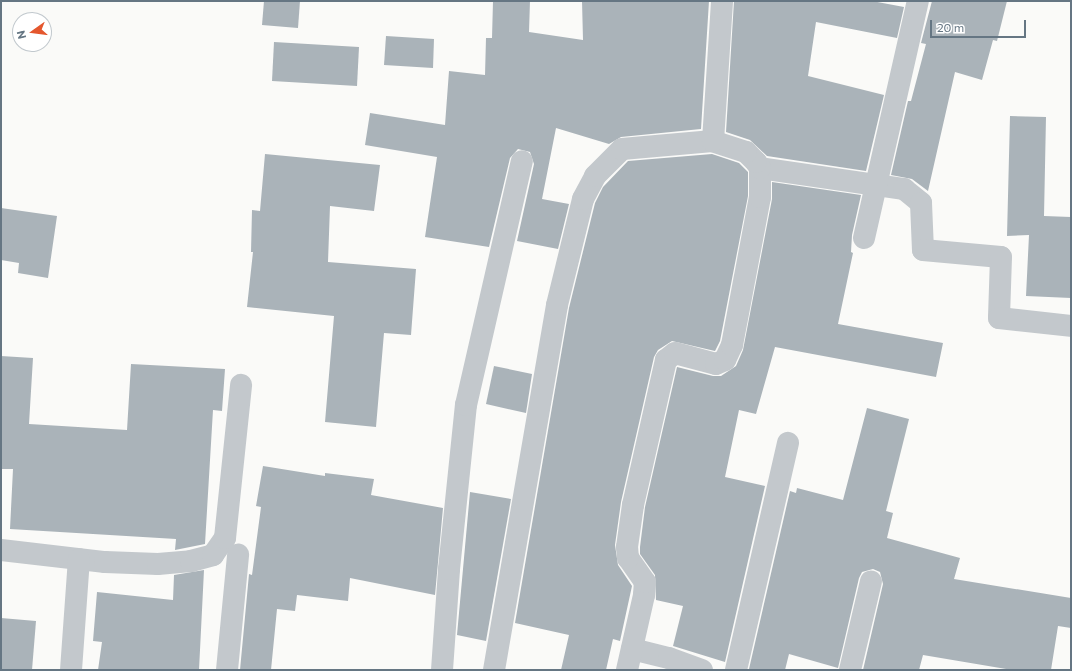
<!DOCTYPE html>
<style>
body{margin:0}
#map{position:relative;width:1072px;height:671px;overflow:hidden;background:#fafaf8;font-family:Commissioner,sans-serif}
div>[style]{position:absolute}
.building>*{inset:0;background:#aab3b9}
.street>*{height:22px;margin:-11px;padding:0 11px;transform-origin:11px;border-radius:11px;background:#c3c8cc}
span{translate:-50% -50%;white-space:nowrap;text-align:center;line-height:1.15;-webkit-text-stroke:4px #fff;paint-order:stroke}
.frame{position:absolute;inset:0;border:2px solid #657683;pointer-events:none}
.north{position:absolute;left:12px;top:12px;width:40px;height:40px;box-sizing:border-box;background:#fff;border:1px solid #c1c8cd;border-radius:50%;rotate:256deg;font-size:11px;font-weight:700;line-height:16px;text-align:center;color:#657683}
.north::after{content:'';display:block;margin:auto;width:14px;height:18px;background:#e4572e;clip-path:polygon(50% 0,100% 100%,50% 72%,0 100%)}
.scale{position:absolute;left:930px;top:20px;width:96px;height:18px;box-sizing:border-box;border:2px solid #657683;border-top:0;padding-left:5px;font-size:12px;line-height:14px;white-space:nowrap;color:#657683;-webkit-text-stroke:3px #fff;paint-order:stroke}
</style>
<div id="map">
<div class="building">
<i style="clip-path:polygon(264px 1px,300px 1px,298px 28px,262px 25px)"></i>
<i style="clip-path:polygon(493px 1px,530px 1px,529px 32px,583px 40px,582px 1px,709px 1px,701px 129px,621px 137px,609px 144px,556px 128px,542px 199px,569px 204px,558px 249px,517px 241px,534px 164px,530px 152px,518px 149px,510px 158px,489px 247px,425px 237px,437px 157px,365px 145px,370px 113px,445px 125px,449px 71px,485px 75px,486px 38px,492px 38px)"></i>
<i style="clip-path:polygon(734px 1px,872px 1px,904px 7px,897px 38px,816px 22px,808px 76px,884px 95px,866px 171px,767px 156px,750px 140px,726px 132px)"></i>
<i style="clip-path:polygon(932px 1px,1007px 1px,997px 41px,993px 40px,982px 80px,955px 72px,928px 191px,912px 179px,891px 175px,908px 101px,911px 101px,926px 44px,921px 43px)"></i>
<i style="clip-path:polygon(386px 36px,434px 39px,433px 68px,384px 65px)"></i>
<i style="clip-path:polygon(274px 42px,359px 47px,357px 86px,272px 81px)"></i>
<i style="clip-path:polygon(1010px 116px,1046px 117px,1044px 216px,1071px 217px,1071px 298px,1026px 296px,1029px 235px,1007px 236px)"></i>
<i style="clip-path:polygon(265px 154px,380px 165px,374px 211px,330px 206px,328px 262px,416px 269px,411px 335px,384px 333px,376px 427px,325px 422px,334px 316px,247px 307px,253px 252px,251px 252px,252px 210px,260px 211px)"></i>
<i style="clip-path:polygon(712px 154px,739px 163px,748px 172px,748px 196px,720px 341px,715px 351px,672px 341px,658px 350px,654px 357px,621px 502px,615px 545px,618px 565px,632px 586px,620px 641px,613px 639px,606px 670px,561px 670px,569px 635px,515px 623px,569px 308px,595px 203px,603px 187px,628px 161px)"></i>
<i style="clip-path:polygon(772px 182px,861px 195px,852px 235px,851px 252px,853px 253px,838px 324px,943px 343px,936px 377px,775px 347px,756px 414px,739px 410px,725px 477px,765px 486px,725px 662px,673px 646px,683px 606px,656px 600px,655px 575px,640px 554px,640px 547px,645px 507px,677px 367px,713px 376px,721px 376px,736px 366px,743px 350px,772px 199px)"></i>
<i style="clip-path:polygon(1px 208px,57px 216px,48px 278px,18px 273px,19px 263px,1px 260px)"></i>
<i style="clip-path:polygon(1px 356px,33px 358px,29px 424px,127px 430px,131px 364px,225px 369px,222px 411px,213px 410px,205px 544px,175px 550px,176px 539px,10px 529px,13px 469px,1px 469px)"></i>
<i style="clip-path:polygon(494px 366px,532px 374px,526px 413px,486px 404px)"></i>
<i style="clip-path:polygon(867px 408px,909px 419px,886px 511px,893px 513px,887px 538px,960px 558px,954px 579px,1071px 598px,1071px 628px,1058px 626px,1051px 670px,1012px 670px,923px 655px,919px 670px,863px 670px,883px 584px,880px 572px,873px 569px,862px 572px,859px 578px,838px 668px,789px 654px,785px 670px,749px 669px,790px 491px,796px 493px,797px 488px,843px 500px)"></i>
<i style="clip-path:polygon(263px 466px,325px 476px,325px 473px,374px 479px,371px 495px,443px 508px,435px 595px,350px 578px,348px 601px,297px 595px,295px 611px,277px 609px,271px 670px,240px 670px,249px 574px,252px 575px,261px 507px,256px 506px)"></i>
<i style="clip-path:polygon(470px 492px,511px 499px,486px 641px,457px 635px)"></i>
<i style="clip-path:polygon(204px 570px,199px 670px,98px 670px,102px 642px,93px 641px,97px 592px,173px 600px,174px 575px)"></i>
<i style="clip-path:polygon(1px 618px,36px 621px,32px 670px,1px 670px)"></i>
</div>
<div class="street">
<i style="left:760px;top:168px;width:146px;rotate:8.3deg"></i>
<i style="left:904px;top:189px;width:22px;rotate:39deg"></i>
<i style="left:921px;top:203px;width:47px;rotate:87.6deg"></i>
<i style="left:923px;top:250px;width:78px;rotate:5.1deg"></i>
<i style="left:1001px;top:257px;width:61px;rotate:91.9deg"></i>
<i style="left:999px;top:318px;width:72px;rotate:6.3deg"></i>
<i style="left:864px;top:238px;width:243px;rotate:-77.2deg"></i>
<i style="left:1px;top:550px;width:105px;rotate:6.6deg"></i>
<i style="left:105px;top:562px;width:53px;rotate:2.2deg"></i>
<i style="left:158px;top:564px;width:33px;rotate:-5deg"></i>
<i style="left:191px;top:561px;width:23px;rotate:-15deg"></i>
<i style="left:213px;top:555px;width:21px;rotate:-55deg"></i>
<i style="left:225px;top:538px;width:154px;rotate:-84deg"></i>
<i style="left:632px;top:649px;width:38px;rotate:14deg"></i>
<i style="left:669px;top:658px;width:35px;rotate:20deg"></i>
<i style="left:71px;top:670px;width:111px;rotate:-85.9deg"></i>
<i style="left:227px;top:670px;width:116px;rotate:-84.5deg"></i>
<i style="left:442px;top:670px;width:101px;rotate:-86deg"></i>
<i style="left:449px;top:569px;width:165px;rotate:-84.1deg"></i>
<i style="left:466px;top:405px;width:250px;rotate:-77.1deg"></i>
<i style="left:494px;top:670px;width:370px;rotate:-80.2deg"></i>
<i style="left:557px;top:305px;width:109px;rotate:-76.2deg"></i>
<i style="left:583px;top:199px;width:26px;rotate:-62deg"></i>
<i style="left:595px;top:176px;width:38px;rotate:-45deg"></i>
<i style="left:622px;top:149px;width:91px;rotate:-5deg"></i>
<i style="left:627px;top:670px;width:77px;rotate:-77.2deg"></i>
<i style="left:644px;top:595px;width:13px;rotate:-86deg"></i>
<i style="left:645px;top:582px;width:29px;rotate:-125deg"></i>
<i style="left:628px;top:558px;width:11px;rotate:-95deg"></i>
<i style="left:627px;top:547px;width:42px;rotate:-81.9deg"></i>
<i style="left:633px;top:505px;width:149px;rotate:-77.2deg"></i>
<i style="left:666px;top:360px;width:11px;rotate:-38deg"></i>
<i style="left:675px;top:353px;width:42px;rotate:15deg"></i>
<i style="left:716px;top:364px;width:10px;rotate:-24deg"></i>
<i style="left:725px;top:360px;width:17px;rotate:-65deg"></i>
<i style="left:732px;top:345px;width:151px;rotate:-79.3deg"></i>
<i style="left:760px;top:197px;width:29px;rotate:-90deg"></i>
<i style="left:760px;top:168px;width:7px;rotate:-124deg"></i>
<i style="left:756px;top:162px;width:14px;rotate:-135deg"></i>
<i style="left:746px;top:152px;width:35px;rotate:-162deg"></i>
<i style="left:713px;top:141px;width:140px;rotate:-86.3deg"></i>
<i style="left:736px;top:670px;width:233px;rotate:-77.1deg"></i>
<i style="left:850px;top:670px;width:91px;rotate:-76.7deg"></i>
</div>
<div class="frame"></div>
<div class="north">N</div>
<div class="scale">20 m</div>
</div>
